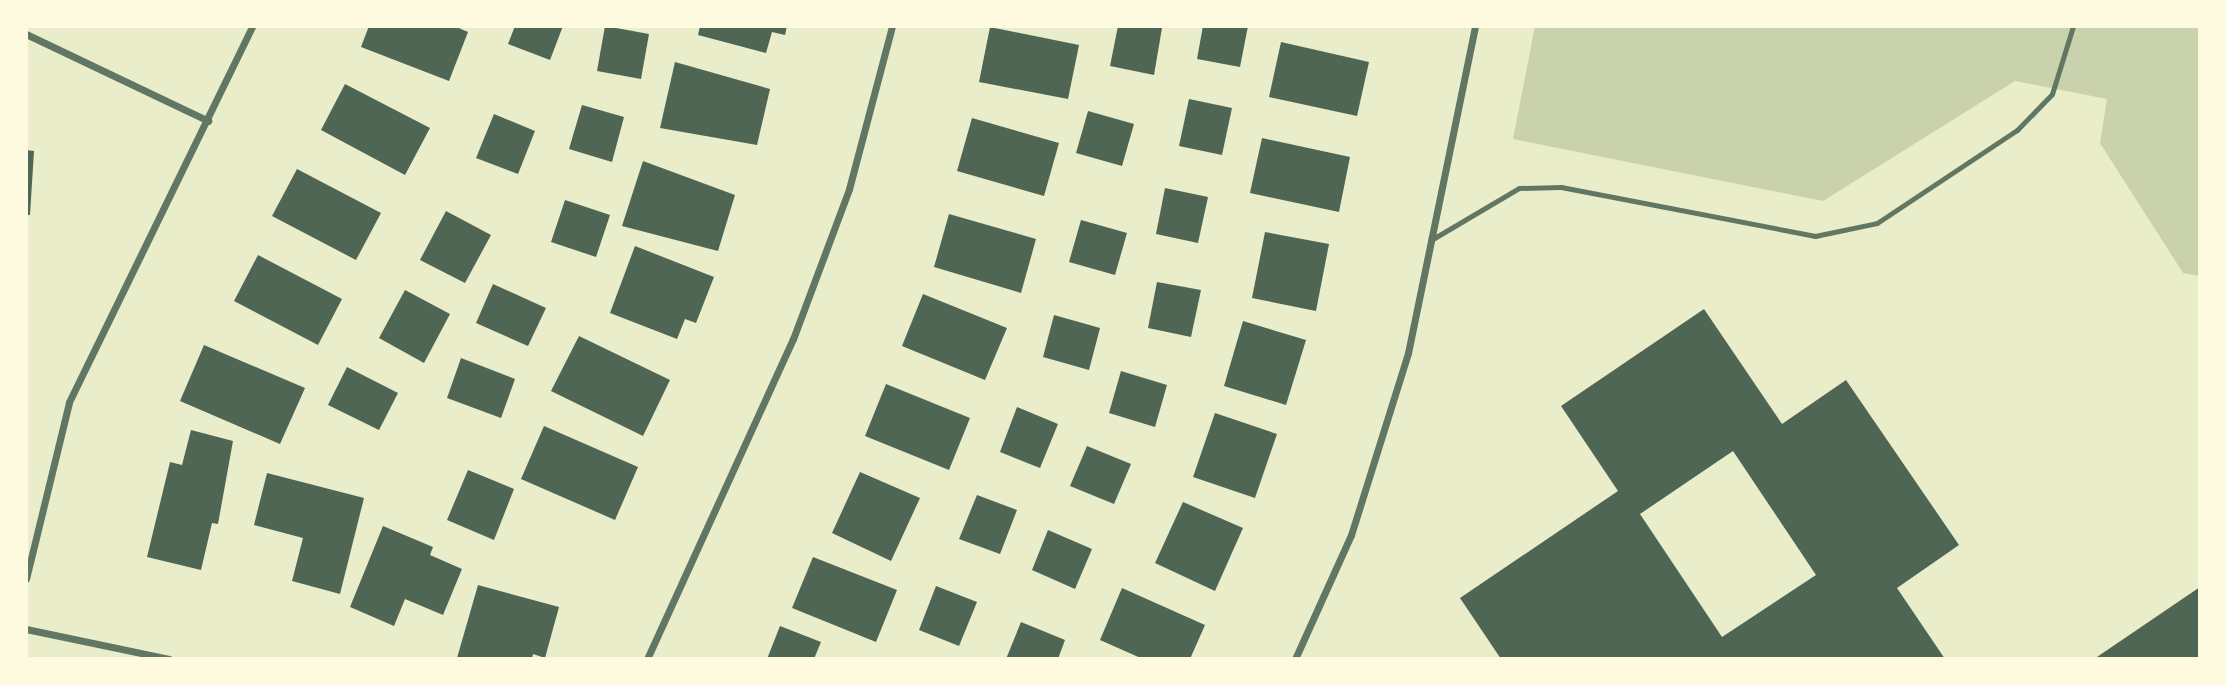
<!DOCTYPE html>
<style>
body{margin:0}
#map{position:relative;width:2226px;height:685px;overflow:hidden;background:#e9edc9;font-family:"Exo 2",sans-serif}
div>[style]{position:absolute}
.green>*{inset:0;background:#cad2ad}
.building>*{inset:0;background:#4f6655}
.service>*{height:5px;margin:-2.5px;padding:0 2.5px;transform-origin:2.5px;border-radius:2.5px;background:#617663}
.minor>*{height:7px;margin:-3.5px;padding:0 3.5px;transform-origin:3.5px;border-radius:3.5px;background:#617663}
span{translate:-50% -50%;white-space:nowrap;text-align:center;line-height:1.15;-webkit-text-stroke:7px #fefae0;paint-order:stroke}
.frame{position:absolute;inset:0;border:28px solid #fefae0;pointer-events:none}
</style>
<div id="map">
<div class="green">
<i style="clip-path:polygon(1535px 26px,2200px 26px,2200px 276px,2183px 273px,2100px 143px,2107px 99px,2015px 81px,1823px 201px,1513px 139px)"></i>
</div>
<div class="building">
<i style="clip-path:polygon(369px 26px,454px 26px,468px 32px,449px 81px,361px 47px)"></i>
<i style="clip-path:polygon(515px 26px,563px 26px,550px 60px,508px 44px)"></i>
<i style="clip-path:polygon(605px 26px,649px 34px,641px 79px,597px 71px)"></i>
<i style="clip-path:polygon(700px 26px,787px 26px,785px 35px,772px 32px,766px 53px,698px 35px)"></i>
<i style="clip-path:polygon(1118px 26px,1162px 28px,1154px 75px,1110px 66px)"></i>
<i style="clip-path:polygon(1203px 26px,1248px 26px,1240px 67px,1197px 59px)"></i>
<i style="clip-path:polygon(990px 27px,1079px 45px,1068px 99px,979px 82px)"></i>
<i style="clip-path:polygon(1281px 42px,1369px 62px,1357px 116px,1269px 97px)"></i>
<i style="clip-path:polygon(675px 62px,770px 89px,757px 145px,660px 128px)"></i>
<i style="clip-path:polygon(345px 84px,430px 128px,405px 175px,321px 130px)"></i>
<i style="clip-path:polygon(1189px 99px,1232px 108px,1222px 155px,1179px 146px)"></i>
<i style="clip-path:polygon(582px 105px,624px 117px,612px 162px,569px 149px)"></i>
<i style="clip-path:polygon(1088px 111px,1134px 124px,1122px 166px,1076px 153px)"></i>
<i style="clip-path:polygon(494px 114px,535px 131px,518px 174px,476px 158px)"></i>
<i style="clip-path:polygon(972px 118px,1059px 143px,1044px 196px,957px 171px)"></i>
<i style="clip-path:polygon(1262px 138px,1350px 157px,1339px 212px,1250px 193px)"></i>
<i style="clip-path:polygon(26px 150px,34px 151px,30px 215px,26px 215px)"></i>
<i style="clip-path:polygon(643px 161px,735px 195px,718px 251px,622px 226px)"></i>
<i style="clip-path:polygon(297px 169px,381px 213px,356px 260px,272px 216px)"></i>
<i style="clip-path:polygon(1165px 188px,1208px 197px,1198px 243px,1156px 234px)"></i>
<i style="clip-path:polygon(565px 200px,610px 215px,596px 257px,551px 242px)"></i>
<i style="clip-path:polygon(446px 211px,491px 235px,465px 283px,420px 260px)"></i>
<i style="clip-path:polygon(949px 214px,1036px 239px,1021px 293px,934px 267px)"></i>
<i style="clip-path:polygon(1081px 220px,1127px 233px,1115px 275px,1069px 262px)"></i>
<i style="clip-path:polygon(1265px 232px,1329px 244px,1316px 311px,1252px 298px)"></i>
<i style="clip-path:polygon(635px 246px,714px 277px,696px 323px,685px 319px,677px 339px,610px 313px)"></i>
<i style="clip-path:polygon(258px 255px,342px 299px,318px 345px,234px 301px)"></i>
<i style="clip-path:polygon(1157px 282px,1201px 290px,1191px 337px,1148px 328px)"></i>
<i style="clip-path:polygon(493px 284px,546px 308px,528px 346px,476px 323px)"></i>
<i style="clip-path:polygon(405px 290px,450px 314px,424px 363px,379px 338px)"></i>
<i style="clip-path:polygon(923px 294px,1007px 328px,985px 380px,902px 346px)"></i>
<i style="clip-path:polygon(evenodd,1704px 309px,1782px 424px,1846px 380px,1959px 545px,1897px 588px,1945px 659px,1501px 659px,1460px 598px,1618px 491px,1561px 406px,1704px 309px,1733px 451px,1816px 575px,1722px 637px,1640px 514px,1733px 451px)"></i>
<i style="clip-path:polygon(1054px 315px,1100px 328px,1089px 370px,1043px 357px)"></i>
<i style="clip-path:polygon(1243px 321px,1306px 340px,1286px 405px,1224px 386px)"></i>
<i style="clip-path:polygon(579px 336px,670px 380px,643px 436px,551px 391px)"></i>
<i style="clip-path:polygon(204px 345px,305px 388px,280px 444px,180px 401px)"></i>
<i style="clip-path:polygon(461px 358px,515px 379px,501px 418px,447px 398px)"></i>
<i style="clip-path:polygon(347px 367px,398px 393px,379px 430px,328px 405px)"></i>
<i style="clip-path:polygon(1121px 371px,1167px 385px,1155px 427px,1109px 413px)"></i>
<i style="clip-path:polygon(886px 384px,970px 418px,949px 470px,865px 436px)"></i>
<i style="clip-path:polygon(1017px 407px,1058px 424px,1040px 468px,1000px 452px)"></i>
<i style="clip-path:polygon(1215px 413px,1277px 434px,1255px 498px,1193px 477px)"></i>
<i style="clip-path:polygon(544px 426px,638px 467px,615px 520px,521px 479px)"></i>
<i style="clip-path:polygon(191px 430px,233px 441px,218px 524px,212px 523px,201px 570px,147px 557px,170px 462px,182px 465px)"></i>
<i style="clip-path:polygon(1087px 446px,1131px 464px,1114px 504px,1070px 486px)"></i>
<i style="clip-path:polygon(468px 470px,514px 489px,494px 540px,447px 520px)"></i>
<i style="clip-path:polygon(860px 472px,920px 498px,891px 561px,832px 533px)"></i>
<i style="clip-path:polygon(267px 473px,364px 498px,340px 594px,292px 581px,303px 538px,254px 525px)"></i>
<i style="clip-path:polygon(977px 495px,1017px 510px,1000px 554px,959px 539px)"></i>
<i style="clip-path:polygon(1183px 502px,1243px 528px,1215px 591px,1155px 563px)"></i>
<i style="clip-path:polygon(383px 526px,433px 547px,430px 555px,462px 569px,443px 615px,405px 599px,394px 626px,350px 607px)"></i>
<i style="clip-path:polygon(1048px 530px,1092px 549px,1075px 589px,1032px 570px)"></i>
<i style="clip-path:polygon(813px 557px,897px 590px,876px 642px,792px 608px)"></i>
<i style="clip-path:polygon(478px 585px,559px 607px,545px 658px,533px 654px,532px 659px,457px 658px)"></i>
<i style="clip-path:polygon(936px 586px,977px 602px,959px 646px,919px 630px)"></i>
<i style="clip-path:polygon(2200px 587px,2200px 659px,2094px 659px)"></i>
<i style="clip-path:polygon(1122px 588px,1205px 625px,1190px 659px,1143px 659px,1100px 640px)"></i>
<i style="clip-path:polygon(1021px 622px,1065px 640px,1058px 659px,1006px 659px)"></i>
<i style="clip-path:polygon(780px 626px,821px 642px,814px 659px,767px 659px)"></i>
</div>
<div class="service">
<i style="left:1431px;top:240px;width:102px;rotate:-30.6deg"></i>
<i style="left:1519px;top:188px;width:42px;rotate:-1.4deg"></i>
<i style="left:1561px;top:187px;width:259px;rotate:10.9deg"></i>
<i style="left:1815px;top:236px;width:63px;rotate:-11.8deg"></i>
<i style="left:1877px;top:223px;width:168px;rotate:-33.6deg"></i>
<i style="left:2017px;top:130px;width:50px;rotate:-45.8deg"></i>
<i style="left:2052px;top:94px;width:71px;rotate:-72.8deg"></i>
</div>
<div class="minor">
<i style="left:26px;top:34px;width:202px;rotate:25.5deg"></i>
<i style="left:26px;top:579px;width:182px;rotate:-76.3deg"></i>
<i style="left:69px;top:402px;width:418px;rotate:-64deg"></i>
<i style="left:26px;top:629px;width:146px;rotate:11.8deg"></i>
<i style="left:647px;top:659px;width:352px;rotate:-65.5deg"></i>
<i style="left:793px;top:339px;width:160px;rotate:-69.5deg"></i>
<i style="left:849px;top:189px;width:169px;rotate:-75.2deg"></i>
<i style="left:1295px;top:659px;width:136px;rotate:-65.7deg"></i>
<i style="left:1351px;top:535px;width:191px;rotate:-72.6deg"></i>
<i style="left:1408px;top:353px;width:334px;rotate:-78.4deg"></i>
</div>
<div class="frame"></div>
</div>
